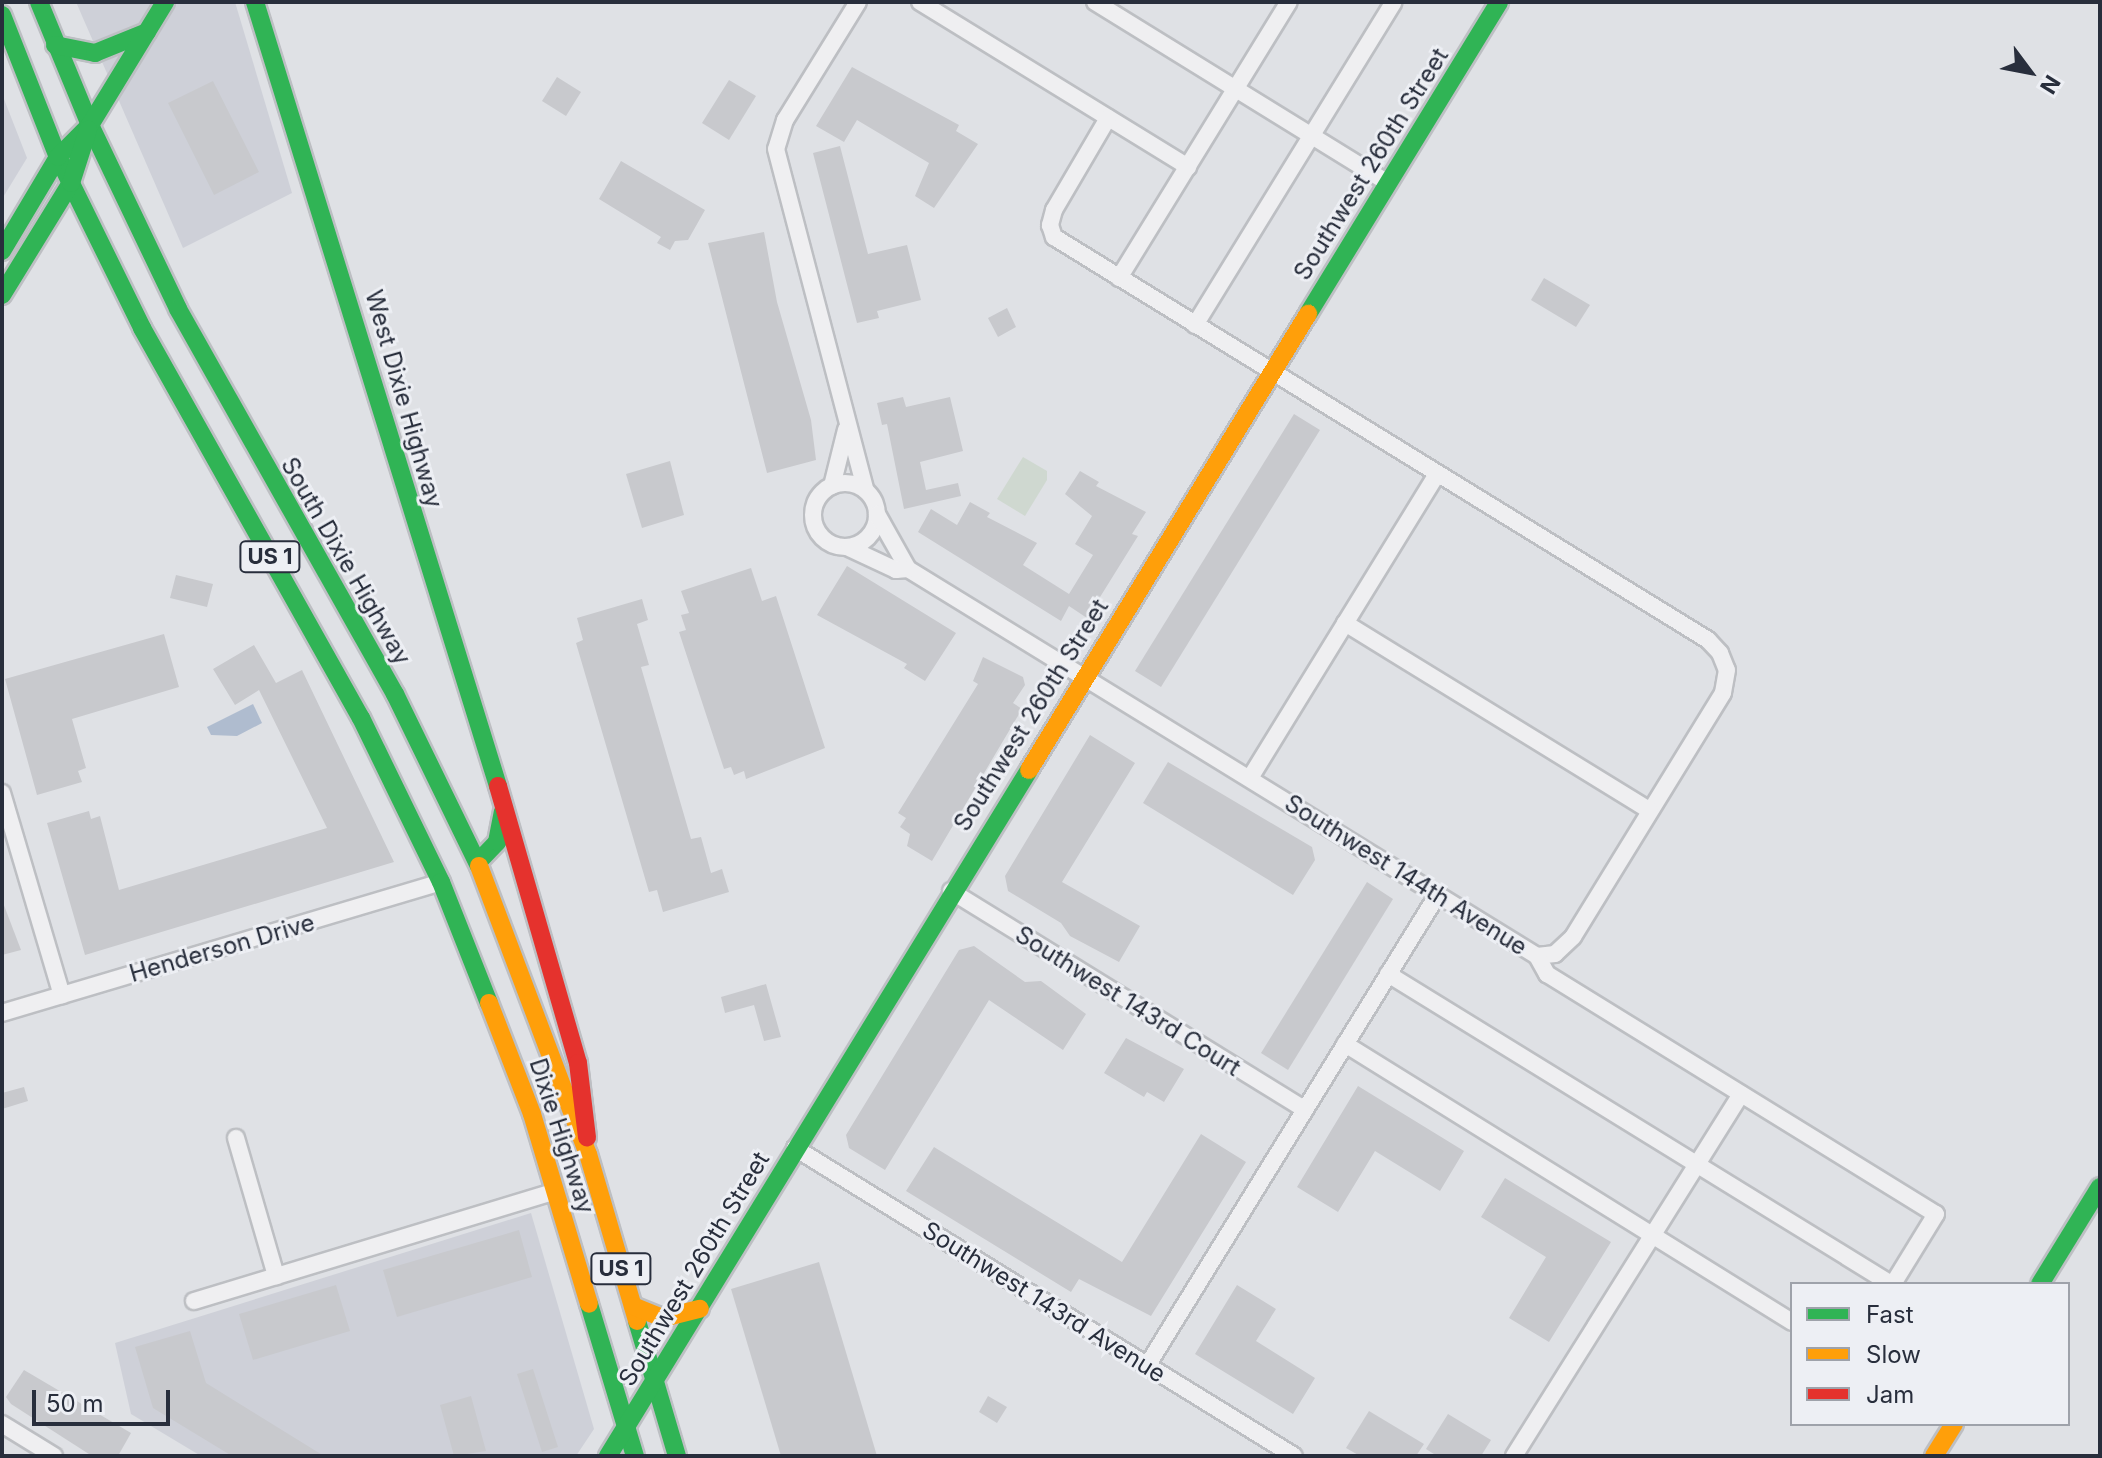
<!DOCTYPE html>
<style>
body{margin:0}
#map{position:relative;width:2102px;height:1458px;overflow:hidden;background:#dfe1e5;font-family:Inter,sans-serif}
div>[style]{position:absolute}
.built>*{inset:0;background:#ced0d8}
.green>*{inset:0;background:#cfd8d0}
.water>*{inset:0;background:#afbccf}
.building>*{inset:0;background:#c8c9cd}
.roads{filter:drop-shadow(2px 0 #bdbfc3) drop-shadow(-2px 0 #bdbfc3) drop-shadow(0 2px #bdbfc3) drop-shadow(0 -2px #bdbfc3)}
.street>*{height:16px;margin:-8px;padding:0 8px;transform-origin:8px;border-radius:8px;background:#efeff1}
.street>.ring{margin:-8px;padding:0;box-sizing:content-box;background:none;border:16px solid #efeff1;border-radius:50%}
.fast>*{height:18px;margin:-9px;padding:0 9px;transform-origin:9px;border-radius:9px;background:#30b455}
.slow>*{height:18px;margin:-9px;padding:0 9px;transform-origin:9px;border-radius:9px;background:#ff9f0a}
.jam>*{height:18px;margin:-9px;padding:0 9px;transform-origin:9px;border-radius:9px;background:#e5322d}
span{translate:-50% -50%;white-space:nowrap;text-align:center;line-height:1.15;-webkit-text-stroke:6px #edeff4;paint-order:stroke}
.shield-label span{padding:2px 6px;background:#edeff4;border:2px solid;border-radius:6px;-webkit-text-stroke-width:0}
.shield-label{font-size:22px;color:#282e3c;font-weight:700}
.street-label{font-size:24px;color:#282e3c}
.frame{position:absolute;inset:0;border:4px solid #282e3c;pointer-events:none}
.legend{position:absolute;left:1790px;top:1282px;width:280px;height:144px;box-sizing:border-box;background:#edeff4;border:2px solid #9ea2aa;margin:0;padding:10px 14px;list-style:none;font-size:24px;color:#282e3c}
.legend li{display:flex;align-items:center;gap:16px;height:40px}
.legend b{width:40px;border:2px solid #9ea2aa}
.north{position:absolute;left:1990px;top:32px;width:80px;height:80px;-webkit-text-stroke:6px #edeff4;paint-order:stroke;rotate:122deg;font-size:22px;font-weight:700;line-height:32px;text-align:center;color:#282e3c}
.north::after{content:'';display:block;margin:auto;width:28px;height:36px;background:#282e3c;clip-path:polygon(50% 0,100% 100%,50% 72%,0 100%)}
.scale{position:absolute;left:32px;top:1390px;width:138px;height:36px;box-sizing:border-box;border:4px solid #282e3c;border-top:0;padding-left:10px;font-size:24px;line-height:28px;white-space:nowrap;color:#282e3c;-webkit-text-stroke:6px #edeff4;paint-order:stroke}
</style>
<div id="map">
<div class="built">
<i style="clip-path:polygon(76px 2px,235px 2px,292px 193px,183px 248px)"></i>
<i style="clip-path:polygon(2px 94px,27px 158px,2px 199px)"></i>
<i style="clip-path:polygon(531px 1213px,594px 1429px,576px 1456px,201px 1456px,131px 1414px,115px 1343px)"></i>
</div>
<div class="green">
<i style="clip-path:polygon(1023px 457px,1047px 471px,1047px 480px,1025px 516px,997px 499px)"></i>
</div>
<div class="water">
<i style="clip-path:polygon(253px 704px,262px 723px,237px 736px,211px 735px,207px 727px)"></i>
</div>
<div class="building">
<i style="clip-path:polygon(852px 67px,959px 125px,956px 131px,978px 144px,934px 208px,915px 196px,929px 163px,857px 120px,844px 142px,816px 126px)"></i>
<i style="clip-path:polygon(557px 77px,581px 92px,566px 116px,542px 101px)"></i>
<i style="clip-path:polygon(729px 80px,756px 96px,729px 140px,702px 123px)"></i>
<i style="clip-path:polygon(213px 81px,259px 172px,214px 195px,168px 103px)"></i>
<i style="clip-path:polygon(840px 146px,868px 254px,907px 245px,921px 300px,877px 311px,879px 318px,857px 323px,813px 153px)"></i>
<i style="clip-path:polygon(621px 161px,705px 210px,688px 240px,675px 241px,670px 250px,657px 243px,661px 237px,599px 199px)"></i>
<i style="clip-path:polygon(764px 232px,777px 302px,811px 420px,816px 460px,767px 473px,708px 243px)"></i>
<i style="clip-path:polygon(1544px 278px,1590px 305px,1576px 327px,1531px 300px)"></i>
<i style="clip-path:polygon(1007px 308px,1016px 327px,998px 337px,988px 318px)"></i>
<i style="clip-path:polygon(903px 397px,906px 407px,950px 397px,963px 451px,920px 462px,926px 490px,958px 483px,961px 496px,904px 509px,887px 424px,882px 425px,877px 403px)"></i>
<i style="clip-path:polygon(1294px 414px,1320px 430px,1161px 687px,1135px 671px)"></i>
<i style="clip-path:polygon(670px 461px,684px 515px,642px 528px,626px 474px)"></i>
<i style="clip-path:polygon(1080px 471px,1099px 482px,1096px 486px,1146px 512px,1132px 534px,1138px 536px,1087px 618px,1069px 606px,1061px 621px,918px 532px,931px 509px,957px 525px,970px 502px,990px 513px,987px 517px,1037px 543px,1023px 565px,1069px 594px,1093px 555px,1075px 544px,1092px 516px,1065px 494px)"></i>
<i style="clip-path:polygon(847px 566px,956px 633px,925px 681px,904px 668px,907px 664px,817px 615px)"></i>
<i style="clip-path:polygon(751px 568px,762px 601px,776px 596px,825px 748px,746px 779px,744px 771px,734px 775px,731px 767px,724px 769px,679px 632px,686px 630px,681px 615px,689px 613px,681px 591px)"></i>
<i style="clip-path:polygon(176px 575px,213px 584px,207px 607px,170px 598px)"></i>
<i style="clip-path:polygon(642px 599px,648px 620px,637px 624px,649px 665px,641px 667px,691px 839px,701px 837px,711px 873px,722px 869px,729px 892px,663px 912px,657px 890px,649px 892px,576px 643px,583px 640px,577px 618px)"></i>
<i style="clip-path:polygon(164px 634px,179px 687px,72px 719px,86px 768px,78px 771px,82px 782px,37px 795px,5px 679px)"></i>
<i style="clip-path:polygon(254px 645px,276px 683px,302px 670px,394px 862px,85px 955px,47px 823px,89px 811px,91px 819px,100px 816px,119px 890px,327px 828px,259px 690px,235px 705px,213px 669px)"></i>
<i style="clip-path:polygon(983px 657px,1023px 677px,1025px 685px,1013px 703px,1022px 709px,932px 861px,907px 846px,910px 834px,900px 827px,906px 818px,898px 813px,978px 684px,973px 681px)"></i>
<i style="clip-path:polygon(1090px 735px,1135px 763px,1062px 882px,1140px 926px,1119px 962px,1070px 936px,1061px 923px,1008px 891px,1005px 876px)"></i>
<i style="clip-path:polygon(1168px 762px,1312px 847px,1315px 860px,1293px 895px,1143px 803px)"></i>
<i style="clip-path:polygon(1367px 882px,1393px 899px,1288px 1070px,1261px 1053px)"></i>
<i style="clip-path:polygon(2px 900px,21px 950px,2px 955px)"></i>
<i style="clip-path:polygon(974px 946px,1025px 982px,1041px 981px,1086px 1014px,1063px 1050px,989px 1000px,885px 1170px,849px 1148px,846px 1135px,959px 950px)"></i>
<i style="clip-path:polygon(766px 984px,781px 1037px,764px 1041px,754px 1005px,725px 1013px,721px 997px)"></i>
<i style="clip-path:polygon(1126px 1038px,1184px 1069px,1164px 1102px,1147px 1092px,1144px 1097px,1104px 1073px)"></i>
<i style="clip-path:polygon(1358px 1086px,1464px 1151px,1440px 1191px,1375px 1151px,1338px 1212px,1297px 1187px)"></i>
<i style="clip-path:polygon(24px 1087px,28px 1101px,2px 1109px,2px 1093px)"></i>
<i style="clip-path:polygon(1201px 1134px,1246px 1162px,1151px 1316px,1079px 1279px,1071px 1292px,906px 1191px,934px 1147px,1122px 1262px)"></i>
<i style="clip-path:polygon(1505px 1178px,1611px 1242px,1549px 1342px,1509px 1318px,1546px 1257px,1481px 1217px)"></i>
<i style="clip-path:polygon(519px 1230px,532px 1277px,397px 1317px,383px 1270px)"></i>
<i style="clip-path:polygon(819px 1262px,877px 1456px,781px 1456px,731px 1289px)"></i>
<i style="clip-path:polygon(336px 1285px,350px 1331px,253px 1360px,239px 1314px)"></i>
<i style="clip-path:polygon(1237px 1285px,1276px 1309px,1256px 1341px,1315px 1378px,1293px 1414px,1195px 1354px)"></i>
<i style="clip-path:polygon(190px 1331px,206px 1383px,324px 1456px,232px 1456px,153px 1408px,135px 1347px)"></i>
<i style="clip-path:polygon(533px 1369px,558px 1447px,542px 1452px,517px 1374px)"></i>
<i style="clip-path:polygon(24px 1370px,131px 1433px,118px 1456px,92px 1456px,11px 1404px,6px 1397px)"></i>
<i style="clip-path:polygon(471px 1396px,486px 1451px,454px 1456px,440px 1405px)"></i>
<i style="clip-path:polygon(988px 1396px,1007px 1407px,997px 1423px,979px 1412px)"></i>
<i style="clip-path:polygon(1369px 1411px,1424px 1444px,1416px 1456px,1360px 1456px,1346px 1448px)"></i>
<i style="clip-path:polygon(1448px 1414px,1491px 1440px,1481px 1456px,1437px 1456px,1426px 1449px)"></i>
</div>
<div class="roads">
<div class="street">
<i style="left:858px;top:2px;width:139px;rotate:121.7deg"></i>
<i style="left:785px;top:120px;width:30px;rotate:107deg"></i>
<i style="left:776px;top:149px;width:351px;rotate:75.3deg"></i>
<i style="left:920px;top:2px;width:315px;rotate:31.6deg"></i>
<i style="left:1095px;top:2px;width:344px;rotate:31.7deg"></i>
<i style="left:1108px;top:118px;width:107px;rotate:120.4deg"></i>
<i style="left:1054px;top:210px;width:16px;rotate:105deg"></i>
<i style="left:1050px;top:225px;width:13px;rotate:72deg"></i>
<i style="left:1054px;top:237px;width:768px;rotate:31.64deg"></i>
<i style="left:1708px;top:640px;width:18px;rotate:47deg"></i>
<i style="left:1720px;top:653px;width:18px;rotate:68deg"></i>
<i style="left:1727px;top:670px;width:23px;rotate:100deg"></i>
<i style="left:1723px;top:693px;width:286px;rotate:121.6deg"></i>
<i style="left:1573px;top:937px;width:25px;rotate:137deg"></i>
<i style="left:1555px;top:954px;width:18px;rotate:174deg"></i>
<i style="left:1119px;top:278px;width:324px;rotate:-58.4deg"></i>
<i style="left:1195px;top:325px;width:379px;rotate:-58.4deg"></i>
<i class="ring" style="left:813px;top:483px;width:48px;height:48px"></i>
<i style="left:832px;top:486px;width:58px;rotate:-76deg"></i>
<i style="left:877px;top:514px;width:63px;rotate:60.6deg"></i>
<i style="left:908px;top:569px;width:739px;rotate:31.6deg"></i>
<i style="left:1537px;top:956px;width:21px;rotate:61deg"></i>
<i style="left:1547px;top:974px;width:457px;rotate:31.7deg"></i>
<i style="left:1936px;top:1214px;width:82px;rotate:121.6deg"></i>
<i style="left:849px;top:548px;width:52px;rotate:25.1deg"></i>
<i style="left:896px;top:570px;width:12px;rotate:-5deg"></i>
<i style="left:1345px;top:623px;width:358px;rotate:31.6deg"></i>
<i style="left:1250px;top:778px;width:357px;rotate:-58.4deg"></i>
<i style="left:2px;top:793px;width:211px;rotate:73.5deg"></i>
<i style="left:951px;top:891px;width:416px;rotate:31.7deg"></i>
<i style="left:1388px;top:974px;width:591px;rotate:31.65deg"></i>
<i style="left:2px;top:1013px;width:458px;rotate:-16.6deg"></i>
<i style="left:1345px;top:1044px;width:526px;rotate:31.88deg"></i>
<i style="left:236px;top:1138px;width:144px;rotate:73.8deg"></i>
<i style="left:795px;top:1148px;width:586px;rotate:31.68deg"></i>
<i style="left:194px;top:1301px;width:377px;rotate:-16.9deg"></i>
<i style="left:1147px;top:1366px;width:554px;rotate:-58.35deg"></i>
<i style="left:2px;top:1424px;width:61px;rotate:31.6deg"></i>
<i style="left:1514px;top:1456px;width:427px;rotate:-57.9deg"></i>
</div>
<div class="fast">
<i style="left:39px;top:2px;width:133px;rotate:67.5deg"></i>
<i style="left:90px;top:125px;width:204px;rotate:64.4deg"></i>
<i style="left:178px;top:309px;width:442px;rotate:60.6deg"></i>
<i style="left:395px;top:694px;width:191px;rotate:64deg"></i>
<i style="left:255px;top:2px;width:821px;rotate:72.78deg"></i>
<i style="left:2px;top:15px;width:153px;rotate:68.5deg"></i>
<i style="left:58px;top:157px;width:191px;rotate:63.8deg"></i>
<i style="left:142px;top:328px;width:447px;rotate:60.7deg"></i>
<i style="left:361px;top:718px;width:182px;rotate:64deg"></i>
<i style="left:441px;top:882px;width:130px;rotate:68.4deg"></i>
<i style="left:55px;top:45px;width:41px;rotate:11.3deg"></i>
<i style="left:95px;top:53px;width:56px;rotate:-22deg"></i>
<i style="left:2px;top:251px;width:109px;rotate:-59.2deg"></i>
<i style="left:58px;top:157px;width:45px;rotate:-45deg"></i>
<i style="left:90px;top:125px;width:144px;rotate:-58.6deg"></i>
<i style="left:2px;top:295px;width:132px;rotate:-58.4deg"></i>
<i style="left:71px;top:183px;width:56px;rotate:-72.2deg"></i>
<i style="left:1308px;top:314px;width:366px;rotate:-58.5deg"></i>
<i style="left:478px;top:862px;width:28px;rotate:-46deg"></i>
<i style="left:497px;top:842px;width:31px;rotate:-79deg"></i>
<i style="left:2040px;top:1284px;width:114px;rotate:-58.3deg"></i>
<i style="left:589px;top:1304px;width:159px;rotate:73.2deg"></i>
<i style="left:637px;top:1321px;width:141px;rotate:73.5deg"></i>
<i style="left:608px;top:1456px;width:805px;rotate:-58.46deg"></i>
</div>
<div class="slow">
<i style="left:1029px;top:770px;width:535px;rotate:-58.54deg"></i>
<i style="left:479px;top:866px;width:308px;rotate:69.3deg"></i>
<i style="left:588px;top:1154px;width:174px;rotate:73.6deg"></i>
<i style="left:489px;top:1003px;width:119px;rotate:68.8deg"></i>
<i style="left:532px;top:1114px;width:198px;rotate:73.3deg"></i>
<i style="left:633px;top:1306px;width:32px;rotate:22deg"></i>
<i style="left:663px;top:1318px;width:38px;rotate:-14deg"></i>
<i style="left:1934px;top:1456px;width:38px;rotate:-58deg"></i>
</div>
<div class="jam">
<i style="left:498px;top:786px;width:288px;rotate:73.9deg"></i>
<i style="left:578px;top:1063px;width:75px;rotate:83.1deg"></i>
</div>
</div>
<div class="shield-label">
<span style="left:270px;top:557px">US 1</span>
<span style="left:621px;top:1269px">US 1</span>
</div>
<div class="street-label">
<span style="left:1371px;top:164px;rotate:-58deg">Southwest 260th Street</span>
<span style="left:404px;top:399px;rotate:74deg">West Dixie Highway</span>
<span style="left:346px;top:561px;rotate:60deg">South Dixie Highway</span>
<span style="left:1031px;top:715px;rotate:-58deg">Southwest 260th Street</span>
<span style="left:1406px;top:875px;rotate:32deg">Southwest 144th Avenue</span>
<span style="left:222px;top:948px;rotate:-16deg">Henderson Drive</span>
<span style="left:1128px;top:1001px;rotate:32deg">Southwest 143rd Court</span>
<span style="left:562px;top:1136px;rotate:72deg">Dixie Highway</span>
<span style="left:694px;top:1269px;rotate:-59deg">Southwest 260th Street</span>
<span style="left:1044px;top:1302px;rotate:32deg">Southwest 143rd Avenue</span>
</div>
<div class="frame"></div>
<ul class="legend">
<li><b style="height:10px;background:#30b455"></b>Fast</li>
<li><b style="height:10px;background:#ff9f0a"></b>Slow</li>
<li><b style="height:10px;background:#e5322d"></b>Jam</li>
</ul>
<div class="north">N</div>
<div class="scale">50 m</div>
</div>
